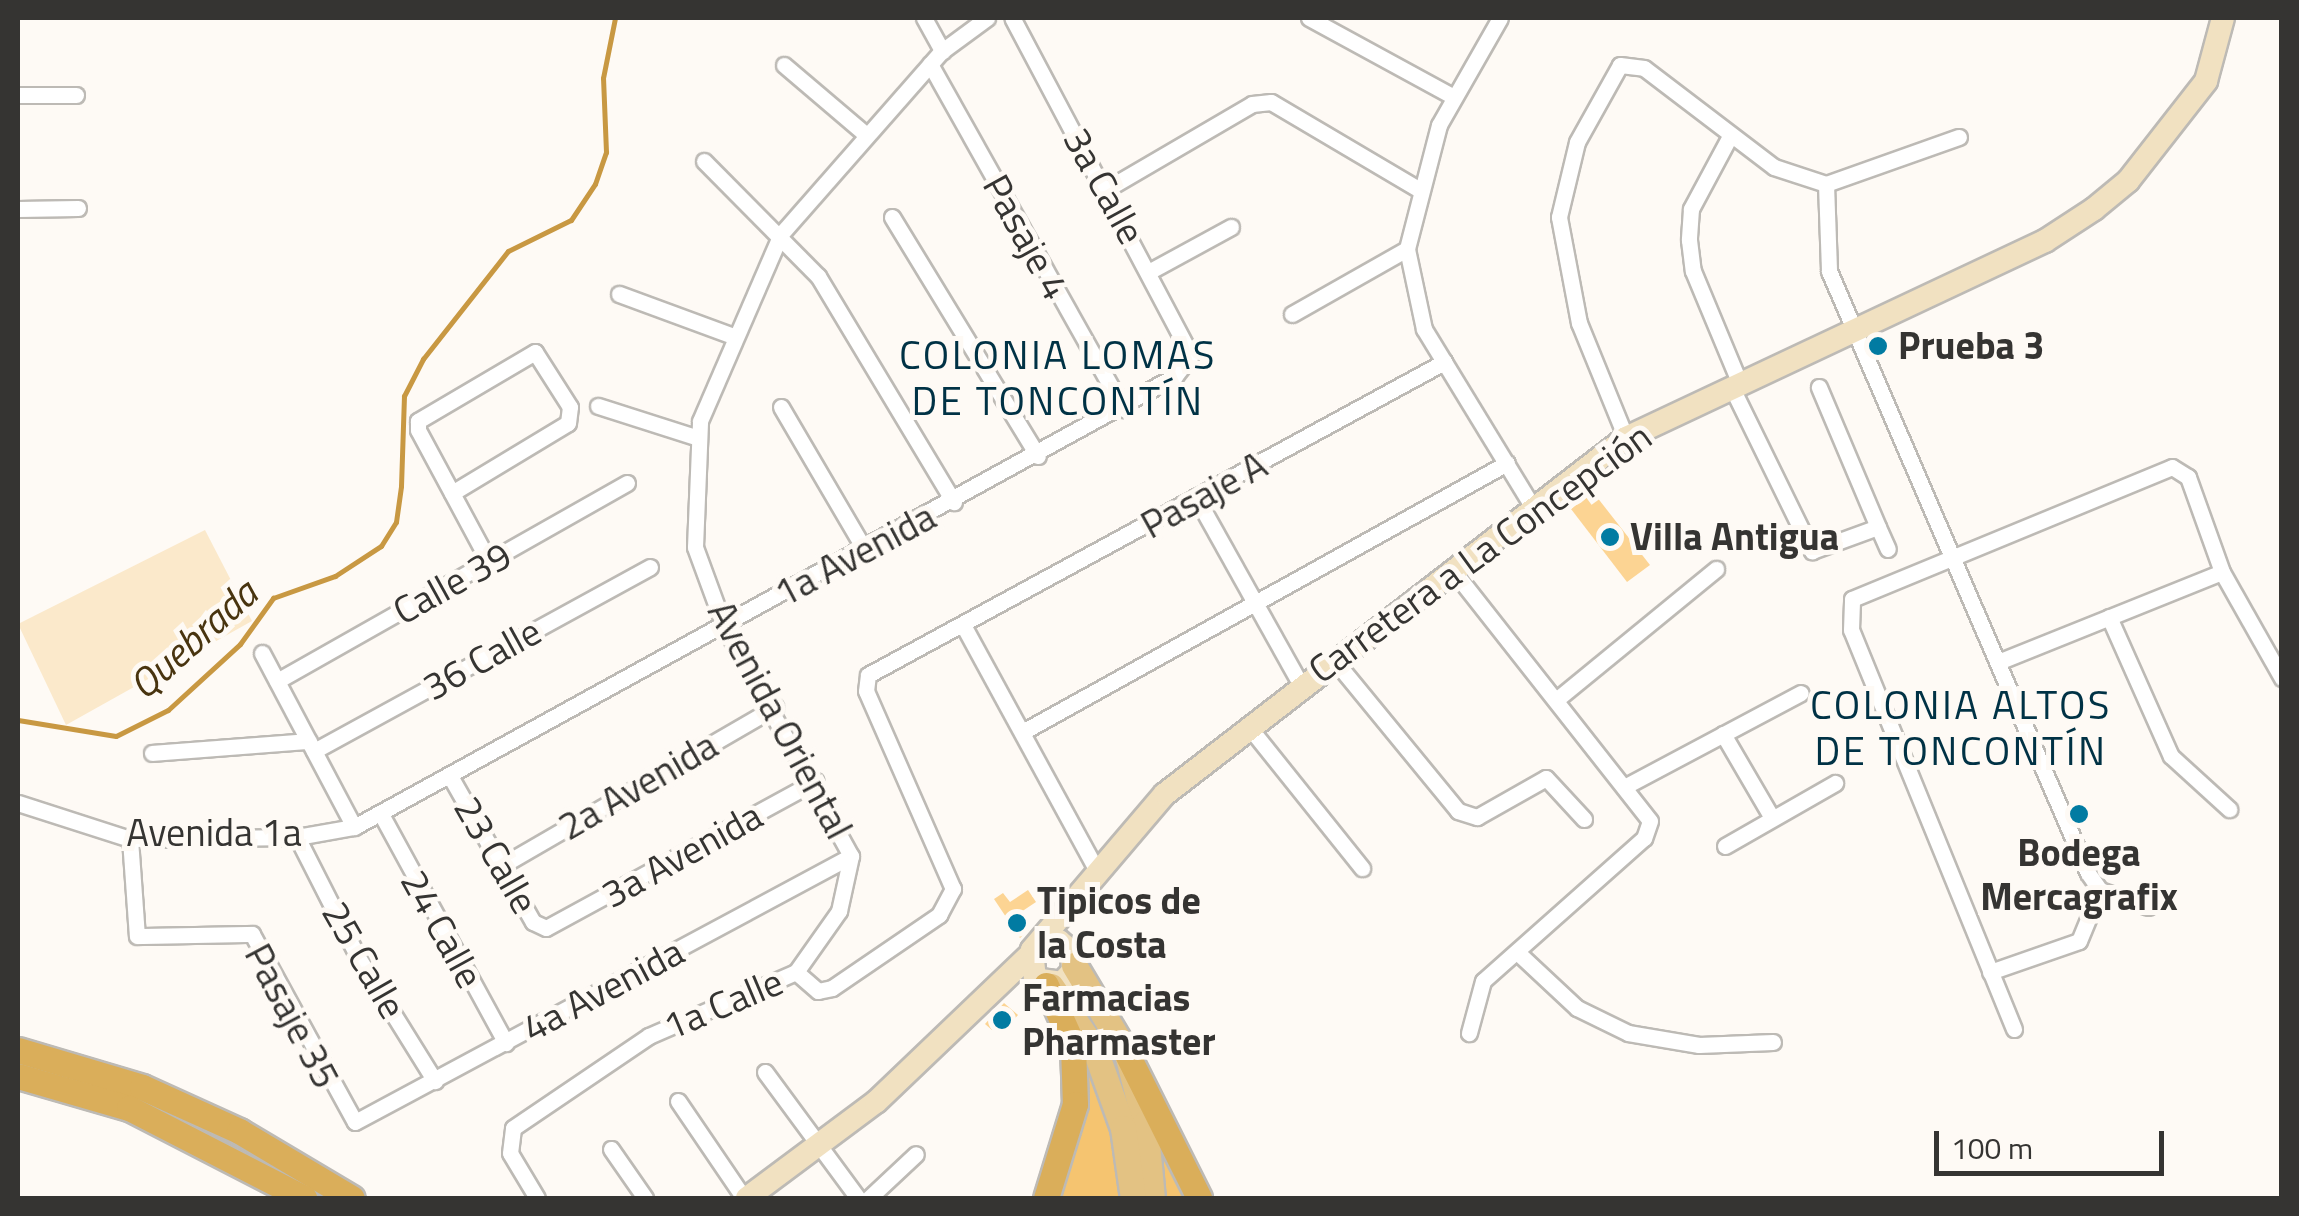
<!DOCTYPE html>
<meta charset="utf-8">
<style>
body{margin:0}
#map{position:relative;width:2299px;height:1216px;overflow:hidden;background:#fefaf5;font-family:"Titillium Web",sans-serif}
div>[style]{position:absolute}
.green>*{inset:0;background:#fbe9cb}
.forest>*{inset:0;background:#f5c470}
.stream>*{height:5px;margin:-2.5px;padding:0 2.5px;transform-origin:2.5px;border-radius:2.5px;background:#c89842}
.building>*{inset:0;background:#fcd493}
.roads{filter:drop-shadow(2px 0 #bdbab5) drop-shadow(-2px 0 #bdbab5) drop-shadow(0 2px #bdbab5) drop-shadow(0 -2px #bdbab5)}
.minor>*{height:15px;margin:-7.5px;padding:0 7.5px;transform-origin:7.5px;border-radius:7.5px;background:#fff}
.secondary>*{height:22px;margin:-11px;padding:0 11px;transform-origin:11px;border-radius:11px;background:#f1e1c1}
.primary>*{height:25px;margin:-12.5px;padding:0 12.5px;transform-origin:12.5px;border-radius:12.5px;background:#e3c283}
.trunk>*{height:25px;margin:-12.5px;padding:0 12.5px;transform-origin:12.5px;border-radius:12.5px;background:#daae5a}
.dots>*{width:28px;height:28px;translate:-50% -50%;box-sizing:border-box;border:5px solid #fefaf5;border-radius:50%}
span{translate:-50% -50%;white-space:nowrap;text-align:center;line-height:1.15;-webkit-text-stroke:10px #fefaf5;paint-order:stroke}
.street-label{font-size:38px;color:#353432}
.poi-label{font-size:38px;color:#353432;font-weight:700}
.left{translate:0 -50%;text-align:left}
.neighbourhood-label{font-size:40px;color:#003245;letter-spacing:2.5px}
.water-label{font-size:40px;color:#48340f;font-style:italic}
.frame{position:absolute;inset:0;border:20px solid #353432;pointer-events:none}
.scale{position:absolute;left:1934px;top:1131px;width:230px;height:45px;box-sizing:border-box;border:5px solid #353432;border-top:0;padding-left:12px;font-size:30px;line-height:35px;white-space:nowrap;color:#353432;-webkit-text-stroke:8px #fefaf5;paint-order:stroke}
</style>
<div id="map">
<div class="green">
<i style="clip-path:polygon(205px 530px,252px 621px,66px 725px,18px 624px)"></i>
</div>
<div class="forest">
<i style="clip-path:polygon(1070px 976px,1199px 1198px,1046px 1198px,1075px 1104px,1051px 986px)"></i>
</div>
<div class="stream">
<i style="left:18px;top:720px;width:99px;rotate:9.3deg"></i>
<i style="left:116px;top:736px;width:58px;rotate:-26.6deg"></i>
<i style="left:168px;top:710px;width:98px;rotate:-42.5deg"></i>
<i style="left:240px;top:644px;width:57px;rotate:-54.3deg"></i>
<i style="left:273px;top:598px;width:66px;rotate:-19.5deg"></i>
<i style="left:335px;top:576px;width:55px;rotate:-33.1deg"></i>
<i style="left:381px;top:546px;width:28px;rotate:-58deg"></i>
<i style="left:396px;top:522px;width:36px;rotate:-82deg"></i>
<i style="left:401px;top:486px;width:90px;rotate:-88.1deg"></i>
<i style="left:404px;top:396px;width:42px;rotate:-62.8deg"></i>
<i style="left:423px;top:359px;width:137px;rotate:-51.8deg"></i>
<i style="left:508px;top:251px;width:70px;rotate:-26.2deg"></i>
<i style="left:571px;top:220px;width:43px;rotate:-56.3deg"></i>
<i style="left:595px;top:184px;width:34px;rotate:-71deg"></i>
<i style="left:606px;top:152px;width:74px;rotate:-92.3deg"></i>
<i style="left:603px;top:78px;width:61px;rotate:-78.7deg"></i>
</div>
<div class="building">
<i style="clip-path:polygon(1593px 492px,1650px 565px,1627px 582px,1571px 509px)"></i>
<i style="clip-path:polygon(1028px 890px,1036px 902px,1018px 914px,1029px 930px,1020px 938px,994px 899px,1003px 893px,1010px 902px)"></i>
<i style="clip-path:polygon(1004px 1003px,1018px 1015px,1004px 1031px,992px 1030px,985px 1024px)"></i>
</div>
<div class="roads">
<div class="minor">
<i style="left:924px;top:18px;width:38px;rotate:61deg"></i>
<i style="left:1309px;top:18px;width:163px;rotate:28.6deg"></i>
<i style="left:1500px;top:18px;width:123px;rotate:119.7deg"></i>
<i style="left:1439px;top:125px;width:128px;rotate:104.5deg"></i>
<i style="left:1407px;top:249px;width:82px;rotate:78deg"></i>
<i style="left:1424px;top:329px;width:213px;rotate:58.6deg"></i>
<i style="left:930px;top:64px;width:396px;rotate:60.7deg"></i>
<i style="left:784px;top:65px;width:106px;rotate:40.4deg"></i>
<i style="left:18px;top:95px;width:58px"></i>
<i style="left:1729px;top:138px;width:81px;rotate:118.2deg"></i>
<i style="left:1691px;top:209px;width:31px;rotate:94deg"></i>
<i style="left:1689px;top:240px;width:31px;rotate:83deg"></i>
<i style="left:1693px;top:271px;width:122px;rotate:67.4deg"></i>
<i style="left:704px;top:161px;width:162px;rotate:45.3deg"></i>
<i style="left:818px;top:276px;width:264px;rotate:59deg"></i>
<i style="left:1826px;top:184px;width:87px;rotate:88deg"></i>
<i style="left:1829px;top:271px;width:655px;rotate:66.72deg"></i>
<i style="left:2088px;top:873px;width:21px;rotate:55deg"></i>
<i style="left:2100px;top:890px;width:51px;rotate:19.5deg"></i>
<i style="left:1105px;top:190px;width:170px;rotate:-30.3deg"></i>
<i style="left:1252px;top:104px;width:19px;rotate:-6deg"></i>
<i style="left:1271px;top:102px;width:171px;rotate:30.6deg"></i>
<i style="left:18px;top:209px;width:60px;rotate:-1deg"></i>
<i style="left:892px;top:217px;width:280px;rotate:58.6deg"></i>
<i style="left:1152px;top:270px;width:90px;rotate:-28.6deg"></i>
<i style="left:619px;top:294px;width:121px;rotate:20.2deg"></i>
<i style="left:1292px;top:314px;width:132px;rotate:-29.5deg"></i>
<i style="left:1732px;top:388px;width:182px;rotate:63.9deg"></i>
<i style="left:1812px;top:551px;width:70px;rotate:-20deg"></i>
<i style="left:1878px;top:527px;width:152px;rotate:-112.9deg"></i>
<i style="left:598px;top:406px;width:105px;rotate:17.7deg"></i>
<i style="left:781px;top:407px;width:166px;rotate:59.6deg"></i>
<i style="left:1626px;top:438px;width:124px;rotate:-112.2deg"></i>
<i style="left:1579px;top:323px;width:108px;rotate:-100.7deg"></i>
<i style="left:1559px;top:217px;width:77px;rotate:-76.5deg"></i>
<i style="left:1577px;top:142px;width:88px;rotate:-60.8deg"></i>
<i style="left:1620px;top:65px;width:24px;rotate:7deg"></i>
<i style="left:1644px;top:68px;width:163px;rotate:37.3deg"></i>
<i style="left:1774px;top:167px;width:55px;rotate:18.1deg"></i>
<i style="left:1826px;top:184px;width:141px;rotate:-19.5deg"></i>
<i style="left:452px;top:493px;width:135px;rotate:-31.1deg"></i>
<i style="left:568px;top:423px;width:16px;rotate:-83deg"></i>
<i style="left:570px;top:407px;width:65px;rotate:-122.5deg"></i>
<i style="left:535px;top:352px;width:136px;rotate:149.5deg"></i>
<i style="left:418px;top:421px;width:9px;rotate:90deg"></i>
<i style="left:418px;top:430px;width:150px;rotate:61.7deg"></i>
<i style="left:1197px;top:499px;width:213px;rotate:60.8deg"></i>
<i style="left:1878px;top:527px;width:24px;rotate:66deg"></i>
<i style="left:1455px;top:573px;width:315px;rotate:51.8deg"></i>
<i style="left:1650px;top:821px;width:18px;rotate:109deg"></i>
<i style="left:1644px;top:838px;width:215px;rotate:138.4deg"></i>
<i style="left:1483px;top:981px;width:54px;rotate:105.1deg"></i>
<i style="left:2109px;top:617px;width:152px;rotate:66deg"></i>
<i style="left:2171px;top:756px;width:79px;rotate:42.4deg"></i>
<i style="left:963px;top:625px;width:280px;rotate:61.4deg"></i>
<i style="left:262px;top:653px;width:197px;rotate:62.1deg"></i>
<i style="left:1335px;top:661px;width:194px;rotate:50.6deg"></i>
<i style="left:1458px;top:811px;width:20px;rotate:18deg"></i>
<i style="left:1477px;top:817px;width:79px;rotate:-29.5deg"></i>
<i style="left:1546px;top:778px;width:56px;rotate:47.2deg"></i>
<i style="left:1998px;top:662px;width:241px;rotate:-21.9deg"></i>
<i style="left:277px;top:681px;width:402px;rotate:-29.5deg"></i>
<i style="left:1556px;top:700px;width:207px;rotate:-39.3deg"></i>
<i style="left:1249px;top:727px;width:181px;rotate:51.3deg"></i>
<i style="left:1026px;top:730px;width:550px;rotate:-29.03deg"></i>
<i style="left:1723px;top:734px;width:97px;rotate:59.7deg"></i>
<i style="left:314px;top:751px;width:383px;rotate:-28.7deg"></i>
<i style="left:152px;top:753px;width:157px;rotate:-4.4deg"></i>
<i style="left:450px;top:776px;width:168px;rotate:60.4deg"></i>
<i style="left:533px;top:922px;width:14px;rotate:25deg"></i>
<i style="left:546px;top:928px;width:307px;rotate:-28.6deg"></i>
<i style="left:1624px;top:787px;width:200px;rotate:-28deg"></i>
<i style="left:18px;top:803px;width:118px;rotate:17.8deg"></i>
<i style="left:130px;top:839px;width:167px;rotate:-0.7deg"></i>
<i style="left:297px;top:837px;width:58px;rotate:-10deg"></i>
<i style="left:354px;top:827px;width:937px;rotate:-28.78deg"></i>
<i style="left:1175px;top:376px;width:24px;rotate:-52deg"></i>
<i style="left:1190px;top:357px;width:12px;rotate:-110deg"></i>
<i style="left:1186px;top:346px;width:371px;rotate:-117.9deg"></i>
<i style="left:381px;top:814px;width:261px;rotate:61.4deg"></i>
<i style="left:297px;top:837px;width:137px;rotate:63.1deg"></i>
<i style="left:359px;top:959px;width:144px;rotate:58.1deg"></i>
<i style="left:130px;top:839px;width:97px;rotate:85.9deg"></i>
<i style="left:137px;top:936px;width:115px;rotate:-1deg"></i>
<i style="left:252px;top:934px;width:214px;rotate:61.3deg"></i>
<i style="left:355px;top:1122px;width:563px;rotate:-28.2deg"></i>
<i style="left:1725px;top:846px;width:127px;rotate:-29.8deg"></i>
<i style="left:501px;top:866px;width:317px;rotate:-30.1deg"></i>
<i style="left:1517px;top:952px;width:82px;rotate:43deg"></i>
<i style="left:1577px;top:1008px;width:57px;rotate:26.1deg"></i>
<i style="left:1628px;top:1033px;width:72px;rotate:9.6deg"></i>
<i style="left:1699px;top:1045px;width:74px;rotate:-2.3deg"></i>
<i style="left:796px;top:972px;width:29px;rotate:41deg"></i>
<i style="left:818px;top:991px;width:14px;rotate:-12deg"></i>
<i style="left:832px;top:988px;width:130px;rotate:-34.3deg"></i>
<i style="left:939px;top:915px;width:30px;rotate:-62deg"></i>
<i style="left:953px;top:889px;width:216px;rotate:-113.7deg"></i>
<i style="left:866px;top:691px;width:16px;rotate:-83deg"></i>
<i style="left:868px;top:675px;width:656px;rotate:-28.52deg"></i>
<i style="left:1990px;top:972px;width:94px;rotate:-19.2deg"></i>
<i style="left:2079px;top:941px;width:55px;rotate:-67.6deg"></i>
<i style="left:2014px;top:1029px;width:431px;rotate:-112.2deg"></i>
<i style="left:1851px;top:630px;width:31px;rotate:-88deg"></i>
<i style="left:1852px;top:599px;width:346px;rotate:-22.4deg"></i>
<i style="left:2172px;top:467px;width:19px;rotate:32deg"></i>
<i style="left:2188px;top:477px;width:101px;rotate:70.3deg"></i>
<i style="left:2222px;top:572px;width:122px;rotate:60.5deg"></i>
<i style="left:765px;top:1072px;width:157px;rotate:53.6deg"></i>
<i style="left:678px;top:1101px;width:117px;rotate:55.8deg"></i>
<i style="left:611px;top:1149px;width:60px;rotate:55.2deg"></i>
<i style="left:537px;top:1198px;width:52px;rotate:-121deg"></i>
<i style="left:510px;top:1153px;width:25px;rotate:-83deg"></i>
<i style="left:513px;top:1128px;width:164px;rotate:-34.1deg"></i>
<i style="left:649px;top:1036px;width:160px;rotate:-23.5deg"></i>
<i style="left:796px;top:972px;width:75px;rotate:-54.8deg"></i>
<i style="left:839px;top:911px;width:56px;rotate:-77.7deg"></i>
<i style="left:851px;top:856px;width:263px;rotate:-118.9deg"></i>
<i style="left:724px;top:626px;width:84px;rotate:-110.2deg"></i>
<i style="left:695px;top:547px;width:126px;rotate:-87.7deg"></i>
<i style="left:700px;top:421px;width:204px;rotate:-66.6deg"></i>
<i style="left:781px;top:234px;width:244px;rotate:-48.7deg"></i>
<i style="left:942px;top:51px;width:56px;rotate:-36.3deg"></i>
<i style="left:869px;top:1198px;width:64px;rotate:-43.1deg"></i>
</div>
<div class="secondary">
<i style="left:1042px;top:941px;width:17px"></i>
<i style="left:1059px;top:941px;width:17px;rotate:40deg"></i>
<i style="left:1072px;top:952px;width:19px;rotate:87deg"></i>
<i style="left:1073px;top:971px;width:16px;rotate:133deg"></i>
<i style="left:1062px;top:983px;width:27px;rotate:-172deg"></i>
<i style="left:1035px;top:979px;width:29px;rotate:-96deg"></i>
<i style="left:1032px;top:950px;width:205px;rotate:-49.6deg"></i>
<i style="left:1165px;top:794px;width:582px;rotate:-37.68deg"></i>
<i style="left:1626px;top:438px;width:463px;rotate:-25.2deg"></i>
<i style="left:2045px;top:241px;width:59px;rotate:-33.1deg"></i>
<i style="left:2094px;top:209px;width:44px;rotate:-39.5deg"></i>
<i style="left:2128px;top:181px;width:127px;rotate:-52deg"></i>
<i style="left:2206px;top:81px;width:65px;rotate:-74.9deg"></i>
<i style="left:747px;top:1198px;width:161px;rotate:-36.7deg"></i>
<i style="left:876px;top:1102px;width:211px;rotate:-43.7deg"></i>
</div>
<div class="primary">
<i style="left:1074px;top:965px;width:104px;rotate:59.2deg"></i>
<i style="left:1127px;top:1054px;width:71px;rotate:75.4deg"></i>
<i style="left:1145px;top:1123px;width:75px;rotate:84.7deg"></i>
<i style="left:1051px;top:986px;width:78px;rotate:55.5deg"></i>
<i style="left:1095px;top:1050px;width:83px;rotate:70.3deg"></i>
<i style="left:1123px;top:1128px;width:71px;rotate:81.9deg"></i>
</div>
<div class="trunk">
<i style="left:1046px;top:985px;width:66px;rotate:65.8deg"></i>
<i style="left:1073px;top:1045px;width:59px;rotate:88.1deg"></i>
<i style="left:1075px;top:1104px;width:98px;rotate:107.1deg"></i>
<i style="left:18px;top:1050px;width:129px;rotate:16.6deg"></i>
<i style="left:142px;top:1087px;width:107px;rotate:24.4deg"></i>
<i style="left:239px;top:1131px;width:131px;rotate:30.7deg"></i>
<i style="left:1127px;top:1054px;width:161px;rotate:63.4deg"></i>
<i style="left:18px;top:1076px;width:116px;rotate:16.1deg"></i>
<i style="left:129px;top:1108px;width:197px;rotate:27.2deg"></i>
</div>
</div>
<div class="dots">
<i style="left:1878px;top:346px;background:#017ba2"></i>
<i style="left:1610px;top:537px;background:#017ba2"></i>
<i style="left:2079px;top:814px;background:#017ba2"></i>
<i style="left:1017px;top:923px;background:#017ba2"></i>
<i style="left:1002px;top:1020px;background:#017ba2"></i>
</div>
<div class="street-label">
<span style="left:1104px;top:186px;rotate:61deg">3a Calle</span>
<span style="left:1026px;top:237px;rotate:61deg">Pasaje 4</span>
<span style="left:1204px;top:495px;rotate:-29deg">Pasaje A</span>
<span style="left:1480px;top:553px;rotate:-36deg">Carretera a La Concepción</span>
<span style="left:855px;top:555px;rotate:-28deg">1a Avenida</span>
<span style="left:452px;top:583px;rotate:-29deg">Calle 39</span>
<span style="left:482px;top:659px;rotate:-29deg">36 Calle</span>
<span style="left:780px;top:720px;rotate:62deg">Avenida Oriental</span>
<span style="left:638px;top:786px;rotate:-30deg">2a Avenida</span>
<span style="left:214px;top:833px">Avenida 1a</span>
<span style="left:496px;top:855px;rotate:60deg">23 Calle</span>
<span style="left:682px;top:855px;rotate:-29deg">3a Avenida</span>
<span style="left:442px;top:929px;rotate:61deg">24 Calle</span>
<span style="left:364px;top:960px;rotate:60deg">25 Calle</span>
<span style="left:603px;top:990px;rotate:-28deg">4a Avenida</span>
<span style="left:723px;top:1004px;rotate:-23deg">1a Calle</span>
<span style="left:292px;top:1016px;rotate:62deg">Pasaje 35</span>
</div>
<div class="poi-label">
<span class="left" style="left:1898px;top:346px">Prueba 3</span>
<span class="left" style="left:1630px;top:537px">Villa Antigua</span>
<span style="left:2079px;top:875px">Bodega<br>Mercagrafix</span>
<span class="left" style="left:1037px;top:923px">Tipicos de<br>la Costa</span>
<span class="left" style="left:1022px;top:1020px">Farmacias<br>Pharmaster</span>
</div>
<div class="neighbourhood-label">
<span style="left:1058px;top:378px">COLONIA LOMAS<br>DE TONCONTÍN</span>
<span style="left:1961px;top:728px">COLONIA ALTOS<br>DE TONCONTÍN</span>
</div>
<div class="water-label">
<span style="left:193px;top:639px;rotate:-42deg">Quebrada</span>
</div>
<div class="frame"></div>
<div class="scale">100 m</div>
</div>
